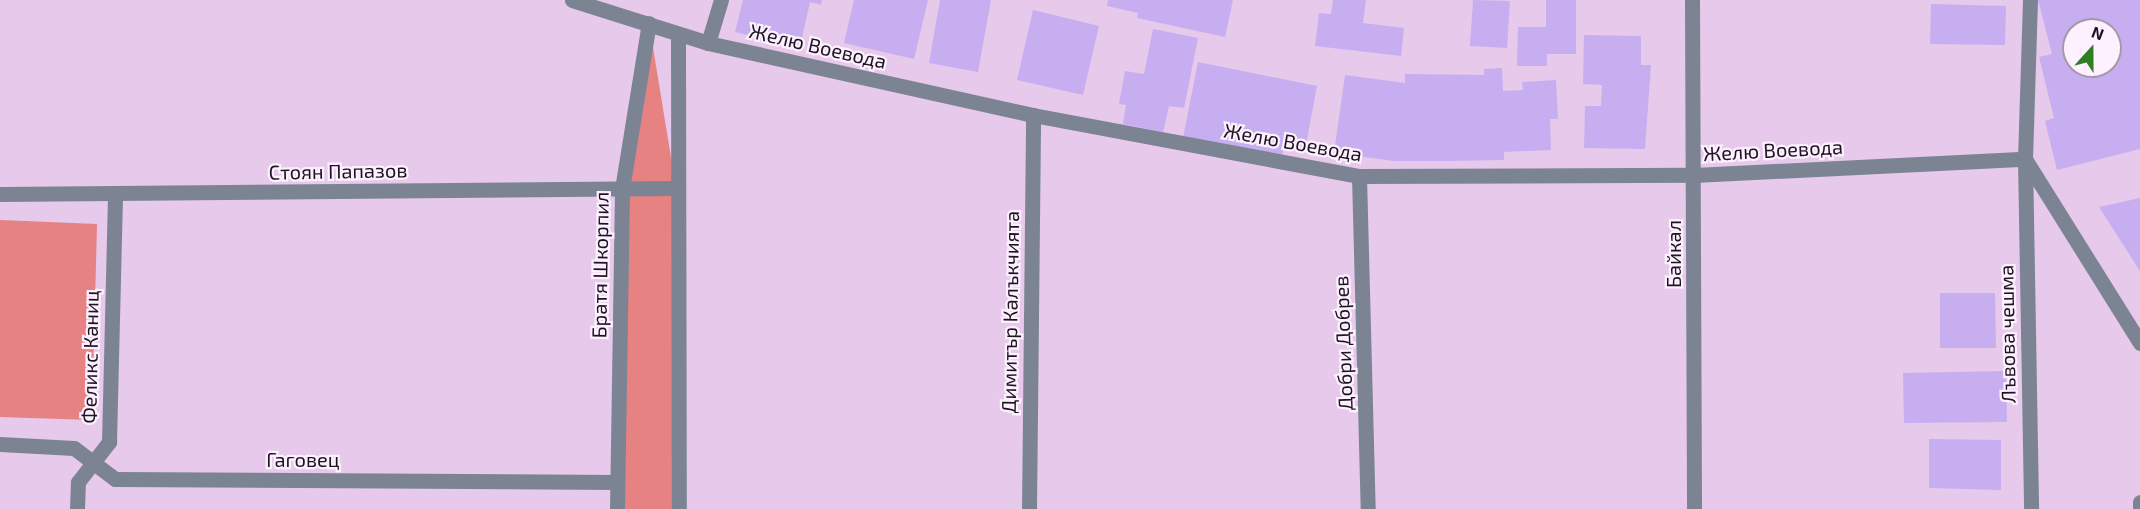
<!DOCTYPE html>
<meta charset="utf-8">
<style>
body{margin:0}
#map{position:relative;width:2140px;height:509px;overflow:hidden;background:#e6c9eb;font-family:"Exo 2",sans-serif}
div>[style]{position:absolute}
.green>*{inset:0;background:#e68281}
.building>*{inset:0;background:#c7aef0}
.lane>*{height:15px;margin:-7.5px;padding:0 7.5px;transform-origin:7.5px;border-radius:7.5px;background:#7c8494}
.street>*{height:15px;margin:-7.5px;padding:0 7.5px;transform-origin:7.5px;border-radius:7.5px;background:#7c8494}
span{translate:-50% -50%;white-space:nowrap;text-align:center;line-height:1.15;-webkit-text-stroke:4.5px #fdf1ff;paint-order:stroke}
.street-label{font-size:20px;color:#1e1420}
.north{position:absolute;left:2062px;top:18px;width:60px;height:60px;box-sizing:border-box;background:#fdf1ff;border:2px solid #a499a6;border-radius:50%;rotate:21deg;font-size:16px;font-weight:700;line-height:24px;text-align:center;color:#1e1420}
.north::after{content:'';display:block;margin:auto;width:21px;height:27px;background:#307d25;clip-path:polygon(50% 0,100% 100%,50% 72%,0 100%)}
</style>
<div id="map">
<div class="green">
<i style="clip-path:polygon(649px 23px,676px 188px,679px 509px,617px 509px,622px 189px)"></i>
<i style="clip-path:polygon(0 220px,97px 224px,92px 420px,0 417px)"></i>
</div>
<div class="building">
<i style="clip-path:polygon(743px 0,822px 0,821px 5px,810px 2px,800px 47px,735px 32px)"></i>
<i style="clip-path:polygon(854px 0,928px 0,914px 59px,844px 43px)"></i>
<i style="clip-path:polygon(940px 0,991px 0,978px 72px,929px 63px)"></i>
<i style="clip-path:polygon(1108px 0,1233px 0,1225px 37px,1137px 18px,1138px 13px,1107px 6px)"></i>
<i style="clip-path:polygon(1333px 0,1366px 0,1363px 23px,1404px 28px,1401px 56px,1315px 46px,1319px 13px,1331px 14px)"></i>
<i style="clip-path:polygon(1473px 0,1510px 1px,1507px 48px,1470px 46px)"></i>
<i style="clip-path:polygon(1546px 0,1576px 0,1576px 54px,1547px 54px,1547px 66px,1517px 66px,1518px 27px,1546px 27px)"></i>
<i style="clip-path:polygon(evenodd,2038px 0,2140px 0,2140px 149px,2057px 170px,2045px 121px,2054px 118px,2039px 57px,2052px 54px,2038px 0,2074px 30px,2110px 30px,2110px 66px,2074px 66px,2074px 30px)"></i>
<i style="clip-path:polygon(1931px 4px,2006px 6px,2005px 45px,1930px 44px)"></i>
<i style="clip-path:polygon(1033px 10px,1099px 26px,1083px 95px,1017px 80px)"></i>
<i style="clip-path:polygon(1153px 29px,1198px 38px,1184px 108px,1169px 106px,1163px 132px,1123px 124px,1126px 105px,1119px 104px,1125px 71px,1144px 74px)"></i>
<i style="clip-path:polygon(1584px 35px,1641px 36px,1641px 65px,1651px 65px,1645px 149px,1584px 148px,1585px 106px,1601px 106px,1602px 85px,1583px 84px)"></i>
<i style="clip-path:polygon(1198px 62px,1317px 86px,1305px 150px,1284px 146px,1282px 157px,1183px 138px)"></i>
<i style="clip-path:polygon(1502px 68px,1503px 91px,1523px 90px,1522px 82px,1556px 80px,1558px 119px,1550px 119px,1551px 150px,1504px 152px,1504px 160px,1445px 161px,1394px 161px,1334px 153px,1345px 75px,1405px 83px,1405px 74px,1484px 75px,1484px 69px)"></i>
<i style="clip-path:polygon(2140px 198px,2140px 271px,2099px 207px)"></i>
<i style="clip-path:polygon(1940px 293px,1995px 293px,1996px 348px,1940px 348px)"></i>
<i style="clip-path:polygon(2006px 371px,2007px 422px,1904px 423px,1903px 373px)"></i>
<i style="clip-path:polygon(1929px 439px,2001px 440px,2001px 490px,1929px 488px)"></i>
</div>
<div class="lane">
<i style="left:2140px;top:502px;width:6px;rotate:90deg"></i>
</div>
<div class="street">
<i style="left:572px;top:0;width:143px;rotate:17.5deg"></i>
<i style="left:708px;top:43px;width:333px;rotate:12.5deg"></i>
<i style="left:1033px;top:115px;width:332px;rotate:10.6deg"></i>
<i style="left:1359px;top:176px;width:335px;rotate:-0.2deg"></i>
<i style="left:1694px;top:175px;width:331px;rotate:-2.8deg"></i>
<i style="left:2025px;top:159px;width:217px;rotate:58deg"></i>
<i style="left:1692px;top:0;width:509px;rotate:89.77deg"></i>
<i style="left:2030px;top:0;width:159px;rotate:91.8deg"></i>
<i style="left:2025px;top:159px;width:350px;rotate:89deg"></i>
<i style="left:678px;top:34px;width:475px;rotate:89.9deg"></i>
<i style="left:708px;top:43px;width:45px;rotate:-73.2deg"></i>
<i style="left:1359px;top:176px;width:333px;rotate:88.5deg"></i>
<i style="left:0;top:194px;width:676px;rotate:-0.51deg"></i>
<i style="left:0;top:444px;width:74px;rotate:3.1deg"></i>
<i style="left:74px;top:448px;width:51px;rotate:37.1deg"></i>
<i style="left:115px;top:479px;width:502px;rotate:0.34deg"></i>
<i style="left:77px;top:509px;width:27px;rotate:-88deg"></i>
<i style="left:78px;top:482px;width:51px;rotate:-52.2deg"></i>
<i style="left:109px;top:442px;width:247px;rotate:-88.6deg"></i>
<i style="left:617px;top:509px;width:320px;rotate:-89.1deg"></i>
<i style="left:622px;top:189px;width:168px;rotate:-80.8deg"></i>
<i style="left:1029px;top:509px;width:394px;rotate:-89.4deg"></i>
</div>
<div class="street-label">
<span style="left:818px;top:46px;rotate:13deg">Желю Воевода</span>
<span style="left:1293px;top:142px;rotate:10deg">Желю Воевода</span>
<span style="left:1773px;top:150px;rotate:-3deg">Желю Воевода</span>
<span style="left:338px;top:171px;rotate:-1deg">Стоян Папазов</span>
<span style="left:1673px;top:254px;rotate:-90deg">Байкал</span>
<span style="left:600px;top:265px;rotate:-89deg">Братя Шкорпил</span>
<span style="left:1010px;top:312px;rotate:-89deg">Димитър Калъкчията</span>
<span style="left:2007px;top:334px;rotate:-91deg">Лъвова чешма</span>
<span style="left:1343px;top:343px;rotate:-92deg">Добри Добрев</span>
<span style="left:90px;top:357px;rotate:-89deg">Феликс Каниц</span>
<span style="left:303px;top:459px">Гаговец</span>
</div>
<div class="north">N</div>
</div>
